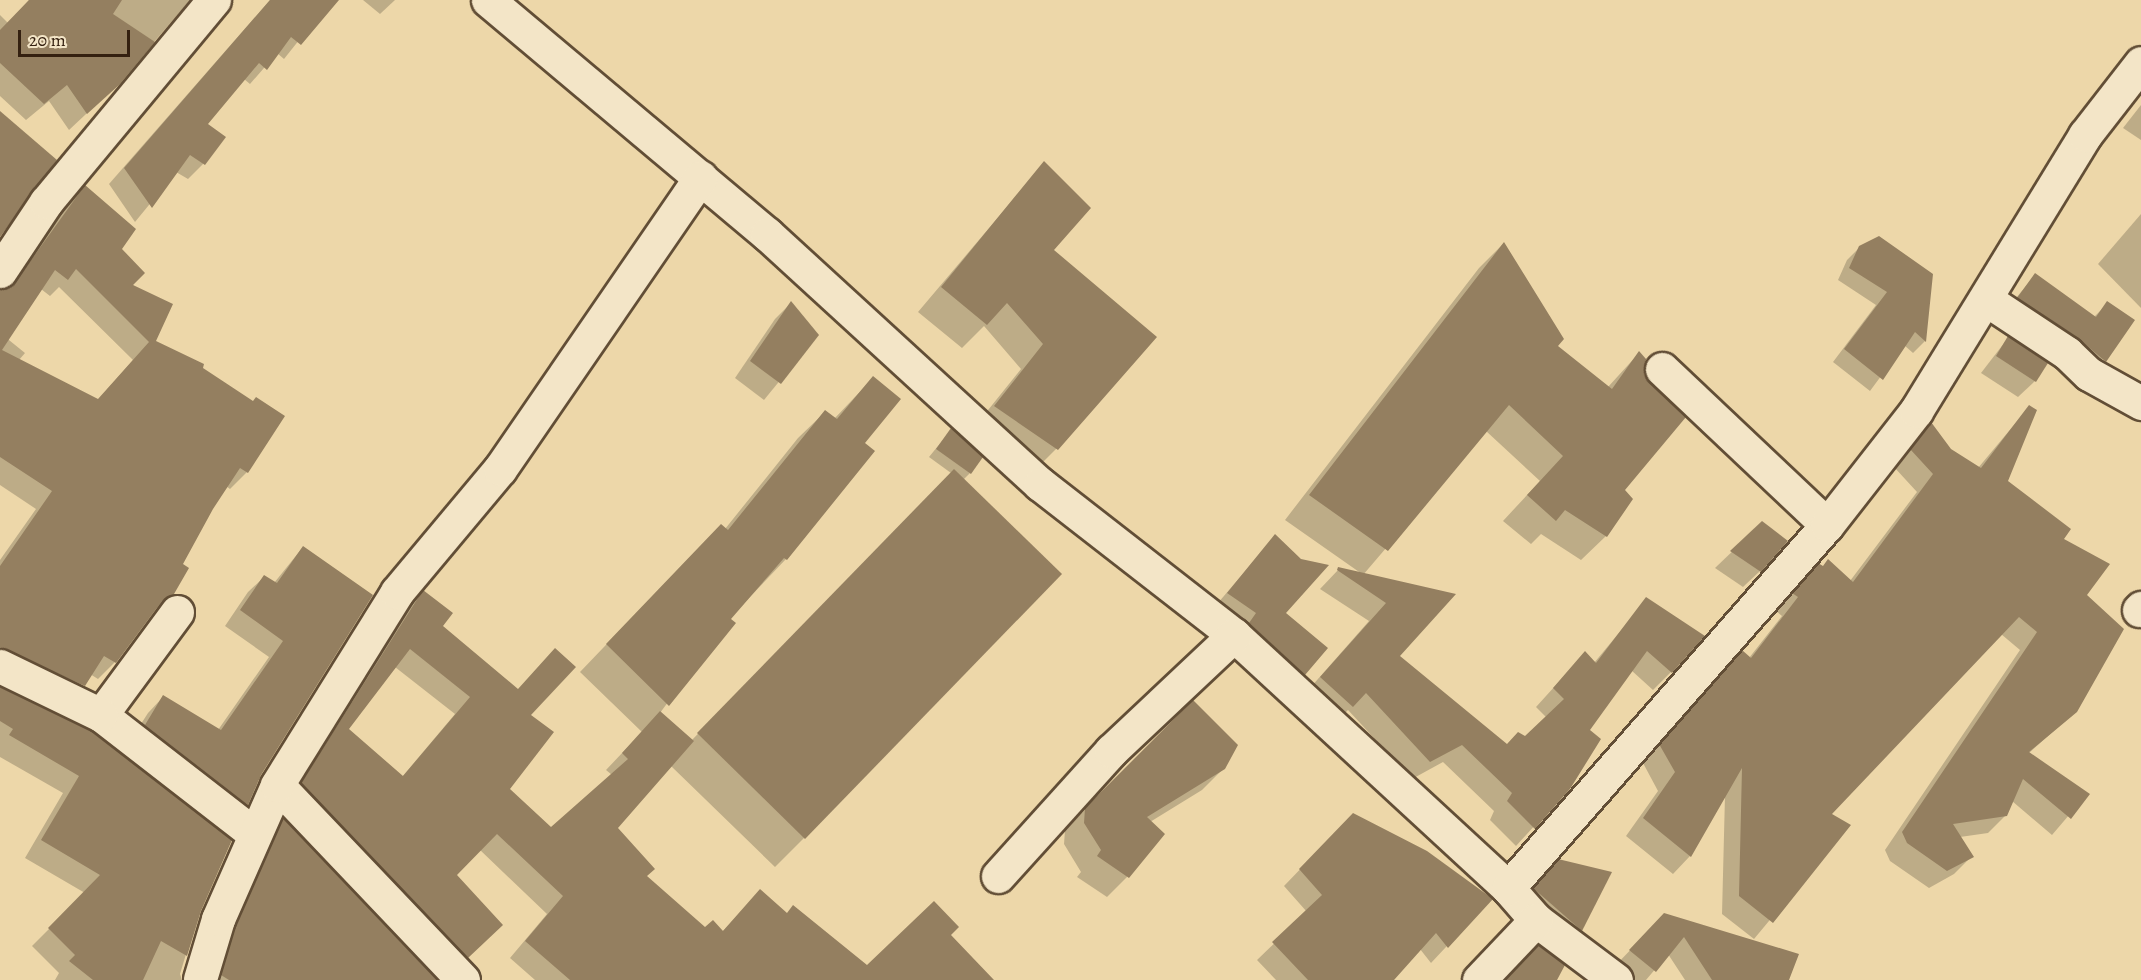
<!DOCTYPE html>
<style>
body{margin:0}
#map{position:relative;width:2141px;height:980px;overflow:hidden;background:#edd7a9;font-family:Alegreya,serif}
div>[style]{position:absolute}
.shadow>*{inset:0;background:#0003}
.building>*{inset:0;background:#947f60}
.roads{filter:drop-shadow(2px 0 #624e36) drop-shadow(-2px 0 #624e36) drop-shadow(0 2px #624e36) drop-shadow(0 -2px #624e36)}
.street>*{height:33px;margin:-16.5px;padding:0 16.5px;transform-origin:16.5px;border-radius:16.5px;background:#f3e5c7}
span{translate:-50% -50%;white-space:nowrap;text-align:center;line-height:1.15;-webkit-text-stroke:5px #f3e5c7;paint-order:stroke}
.scale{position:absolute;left:18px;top:30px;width:112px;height:27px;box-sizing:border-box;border:3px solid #342010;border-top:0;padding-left:8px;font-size:18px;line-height:21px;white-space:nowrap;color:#342010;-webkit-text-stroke:4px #f3e5c7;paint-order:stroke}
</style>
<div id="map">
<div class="shadow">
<i style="clip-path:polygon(190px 0,118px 84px,69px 130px,49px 101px,26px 120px,0 96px,0 15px,8px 23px,29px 0)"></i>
<i style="clip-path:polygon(270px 0,331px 0,284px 59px,277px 53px,250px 84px,244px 79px,206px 124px,203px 164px,188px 179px,176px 172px,135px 222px,109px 184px)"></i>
<i style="clip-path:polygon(363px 0,395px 0,380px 14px)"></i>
<i style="clip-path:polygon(2141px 105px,2141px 140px,2123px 128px)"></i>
<i style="clip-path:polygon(1044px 163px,1051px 250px,1057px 448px,1033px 472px,972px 430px,1021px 369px,984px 326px,962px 348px,918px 312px)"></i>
<i style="clip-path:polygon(evenodd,85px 187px,120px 249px,154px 342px,201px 369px,247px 472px,230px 489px,226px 486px,211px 509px,181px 565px,173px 593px,151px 613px,115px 662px,98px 679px,90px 674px,66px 702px,0 672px,0 560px,36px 509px,0 485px,0 291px,8px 287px,68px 204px,85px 187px,59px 287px,133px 360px,97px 401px,19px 360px,25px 353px,4px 336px,41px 289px,50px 296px,59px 287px)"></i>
<i style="clip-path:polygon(2141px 214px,2141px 308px,2098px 264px)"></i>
<i style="clip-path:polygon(1503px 244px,1556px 346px,1608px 387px,1639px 353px,1623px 490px,1606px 536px,1581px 560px,1541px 534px,1531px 544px,1503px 521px,1540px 481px,1486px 431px,1363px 575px,1453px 595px,1398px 656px,1506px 746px,1526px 738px,1547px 718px,1536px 707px,1585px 653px,1594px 663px,1647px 599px,1671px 672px,1653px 690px,1631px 670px,1588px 731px,1569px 788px,1516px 846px,1490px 820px,1494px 811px,1443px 762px,1412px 779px,1348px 710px,1334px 724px,1303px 696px,1369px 621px,1320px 589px,1339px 569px,1362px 574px,1285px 520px,1479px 268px)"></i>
<i style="clip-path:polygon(1860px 247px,1932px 275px,1925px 341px,1913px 353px,1904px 345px,1870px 391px,1833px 362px,1876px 305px,1838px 280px,1847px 260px)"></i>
<i style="clip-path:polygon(2035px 275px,2094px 317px,2108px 303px,2133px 321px,2088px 377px,2002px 315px)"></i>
<i style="clip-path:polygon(791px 303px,817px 335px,764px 400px,735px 378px,775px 319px)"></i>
<i style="clip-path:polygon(2008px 338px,2035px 381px,2018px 397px,1981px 373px)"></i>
<i style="clip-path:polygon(evenodd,873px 378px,863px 443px,873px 451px,786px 559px,729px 619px,660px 713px,691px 741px,951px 473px,929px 457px,951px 430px,970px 473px,963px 480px,804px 838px,775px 867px,671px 766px,616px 828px,645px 877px,705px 929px,722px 932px,760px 891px,786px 914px,867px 967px,949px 935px,992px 980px,535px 980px,510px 958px,547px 914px,479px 849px,455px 875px,487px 910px,462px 953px,446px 969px,285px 800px,407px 608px,424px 592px,441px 626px,529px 715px,508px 789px,551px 829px,612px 775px,606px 770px,642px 732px,580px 672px,694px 553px,725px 529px,798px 438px,825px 412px,834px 419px,873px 378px,395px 667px,455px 714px,402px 777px,347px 729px,395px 667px)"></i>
<i style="clip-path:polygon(2029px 407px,2006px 482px,2061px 540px,2085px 595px,2076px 711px,2029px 753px,2087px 794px,2052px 835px,2012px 801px,2006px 815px,1988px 833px,1960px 837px,1972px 856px,1954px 874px,1929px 888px,1890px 861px,1885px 850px,2020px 650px,2001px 634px,1829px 814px,1849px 825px,1754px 939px,1722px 914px,1725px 795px,1690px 856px,1673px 874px,1626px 836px,1658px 791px,1643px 763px,1742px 652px,1749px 658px,1782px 616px,1776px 611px,1801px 583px,1850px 581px,1917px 492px,1894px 467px,1931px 424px,1950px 450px,1978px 468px)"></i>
<i style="clip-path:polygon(1762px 523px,1760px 571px,1743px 587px,1715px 568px)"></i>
<i style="clip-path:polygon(1275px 536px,1284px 613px,1326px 648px,1288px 690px,1212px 610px)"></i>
<i style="clip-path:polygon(303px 547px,260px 774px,246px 804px,231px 820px,130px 741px,148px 713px,163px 697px,218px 730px,269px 657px,225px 626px,248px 592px,264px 577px,274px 583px)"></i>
<i style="clip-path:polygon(0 689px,90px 732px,199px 911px,180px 974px,182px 980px,55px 980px,59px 973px,32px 946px,85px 893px,25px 858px,63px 793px,0 757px)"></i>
<i style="clip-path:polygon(1193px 702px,1224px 768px,1202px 790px,1150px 822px,1127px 877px,1107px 897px,1077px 877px,1081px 872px,1064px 844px,1065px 830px)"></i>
<i style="clip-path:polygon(283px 820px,435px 980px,208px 980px,266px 837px)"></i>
<i style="clip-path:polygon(1337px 831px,1490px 900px,1431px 963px,1420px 949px,1392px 980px,1276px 980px,1257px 960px,1307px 912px,1284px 886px)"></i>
<i style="clip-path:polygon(1610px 873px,1581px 930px,1565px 946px,1518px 905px,1542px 877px)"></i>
<i style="clip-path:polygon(1664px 915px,1787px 980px,1685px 980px,1668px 954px,1646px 980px,1630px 980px,1614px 967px)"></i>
</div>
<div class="building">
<i style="clip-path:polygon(29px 0,122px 0,113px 14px,155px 42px,119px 85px,87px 114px,67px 85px,44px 104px,0 63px,0 30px)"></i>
<i style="clip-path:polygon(270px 0,339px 0,301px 45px,291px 37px,267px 70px,259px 63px,208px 124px,226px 137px,205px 165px,190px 155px,152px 208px,124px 168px)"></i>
<i style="clip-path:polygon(0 111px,57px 160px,0 237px)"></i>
<i style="clip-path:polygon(1044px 161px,1091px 208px,1054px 250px,1157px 337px,1058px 450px,994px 406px,1043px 344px,1007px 303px,987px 325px,941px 287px)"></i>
<i style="clip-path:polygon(evenodd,85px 185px,136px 229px,122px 249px,145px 273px,133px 285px,173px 304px,156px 341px,204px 364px,203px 368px,253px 401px,256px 397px,285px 416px,248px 473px,240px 468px,213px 509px,183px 564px,189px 568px,174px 594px,162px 601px,116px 663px,104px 656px,85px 686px,0 647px,0 566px,52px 491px,0 457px,0 290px,16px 281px,85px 185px,76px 269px,149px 342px,98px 399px,2px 350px,55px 270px,68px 280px,76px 269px)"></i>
<i style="clip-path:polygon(1879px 236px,1933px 274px,1926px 342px,1915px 332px,1883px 380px,1844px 349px,1887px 292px,1849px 268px,1859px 246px)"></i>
<i style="clip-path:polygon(1504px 242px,1564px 339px,1558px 346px,1612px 389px,1639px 351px,1646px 359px,1644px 374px,1649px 382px,1686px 417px,1625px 490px,1633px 499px,1607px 537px,1565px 510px,1556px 521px,1527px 495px,1563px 456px,1509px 405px,1388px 551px,1309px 495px)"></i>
<i style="clip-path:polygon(2035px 273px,2096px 317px,2107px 301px,2135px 320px,2106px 362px,2077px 337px,2017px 298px)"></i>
<i style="clip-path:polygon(791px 301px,819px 335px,781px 384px,750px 361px)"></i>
<i style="clip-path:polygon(2008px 336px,2048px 363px,2036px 382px,1996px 356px)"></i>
<i style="clip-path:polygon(873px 376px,901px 399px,865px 443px,875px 451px,787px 560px,784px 558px,731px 619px,736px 623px,669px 706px,606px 644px,721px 524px,728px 530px,825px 410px,837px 419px)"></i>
<i style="clip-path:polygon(2029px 405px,2037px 410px,2008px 481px,2071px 529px,2064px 539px,2110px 564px,2087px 595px,2124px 629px,2077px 712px,2029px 752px,2090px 794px,2071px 819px,2023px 779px,2007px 816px,1953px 824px,1974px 857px,1947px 871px,1907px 843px,1902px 832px,2037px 632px,2019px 617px,1832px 814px,1851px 825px,1773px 923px,1739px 896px,1742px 768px,1691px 857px,1643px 818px,1675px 772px,1659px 744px,1742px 650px,1751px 658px,1798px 597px,1792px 593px,1818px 563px,1823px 566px,1828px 559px,1853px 582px,1933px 474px,1910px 449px,1931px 422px,1951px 449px,1981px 468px)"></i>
<i style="clip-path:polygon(951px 428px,983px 457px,971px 474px,936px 449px)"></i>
<i style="clip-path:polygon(954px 469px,1062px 574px,805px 839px,697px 733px)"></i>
<i style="clip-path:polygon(1762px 521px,1788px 541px,1761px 572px,1730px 551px)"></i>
<i style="clip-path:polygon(1275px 534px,1301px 559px,1329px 565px,1286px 613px,1328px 648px,1305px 675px,1249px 623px,1256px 613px,1227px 593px)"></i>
<i style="clip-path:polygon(303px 546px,373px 595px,261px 775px,248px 805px,145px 725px,163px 695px,221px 730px,283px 641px,240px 610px,264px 575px,277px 583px)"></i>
<i style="clip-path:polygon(1338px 567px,1456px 594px,1400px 656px,1507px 744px,1518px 732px,1525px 736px,1564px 699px,1553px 688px,1585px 651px,1596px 663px,1646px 597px,1705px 636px,1672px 673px,1647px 651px,1590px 730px,1601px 739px,1570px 789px,1535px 829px,1507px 801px,1512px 793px,1462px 745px,1430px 762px,1366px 693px,1353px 707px,1320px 677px,1386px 603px,1337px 570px)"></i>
<i style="clip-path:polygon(evenodd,423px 590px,453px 613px,443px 626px,518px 689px,555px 648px,576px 667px,531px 715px,554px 732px,510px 789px,551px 827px,628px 759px,622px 753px,660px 711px,694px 741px,618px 828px,655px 869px,647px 876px,705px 927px,713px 920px,723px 931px,760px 889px,787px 913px,793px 905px,867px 965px,934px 901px,959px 927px,951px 935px,994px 980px,570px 980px,525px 941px,563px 896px,497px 834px,457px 875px,503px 925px,468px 958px,301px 783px,423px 590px,410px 649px,470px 697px,403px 776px,349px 729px,410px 649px)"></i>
<i style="clip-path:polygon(0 687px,91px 731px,232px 840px,201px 911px,187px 956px,161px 941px,143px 980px,93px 980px,69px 961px,75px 955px,48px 928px,100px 875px,41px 840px,79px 776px,9px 735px,13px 729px,0 721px)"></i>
<i style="clip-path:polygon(1193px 700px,1238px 745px,1225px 769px,1147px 817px,1165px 834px,1129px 878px,1097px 856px,1101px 850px,1084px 823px,1085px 808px)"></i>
<i style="clip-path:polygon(1353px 813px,1427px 851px,1493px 899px,1448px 948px,1436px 933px,1394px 980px,1308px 980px,1272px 942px,1322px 895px,1299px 869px)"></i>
<i style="clip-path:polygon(283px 818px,437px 980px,229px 980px,221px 975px,236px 926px)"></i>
<i style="clip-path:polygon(1558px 859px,1612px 872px,1582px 931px,1533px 888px)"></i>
<i style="clip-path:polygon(1664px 913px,1799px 954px,1789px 980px,1712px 980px,1684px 937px,1656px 972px,1629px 950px)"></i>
<i style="clip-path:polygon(1538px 945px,1565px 965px,1557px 980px,1505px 980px)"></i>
</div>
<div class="roads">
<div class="street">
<i style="left:488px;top:0;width:364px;rotate:40deg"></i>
<i style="left:767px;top:234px;width:370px;rotate:42.5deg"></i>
<i style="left:1040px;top:484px;width:246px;rotate:37.9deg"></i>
<i style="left:1234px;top:635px;width:373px;rotate:42.7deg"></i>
<i style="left:1508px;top:888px;width:43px;rotate:48.8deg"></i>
<i style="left:1536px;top:920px;width:100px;rotate:36.9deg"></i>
<i style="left:0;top:271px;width:83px;rotate:-56.3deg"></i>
<i style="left:46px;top:202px;width:263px;rotate:-50.3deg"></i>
<i style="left:1987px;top:300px;width:96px;rotate:33.5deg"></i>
<i style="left:2067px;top:353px;width:30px;rotate:44deg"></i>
<i style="left:2089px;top:374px;width:60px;rotate:29.1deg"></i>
<i style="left:1662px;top:369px;width:227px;rotate:43.4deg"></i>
<i style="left:2139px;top:610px;width:3px;rotate:-45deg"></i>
<i style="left:177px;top:612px;width:128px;rotate:126.4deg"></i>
<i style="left:101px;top:715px;width:192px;rotate:37.8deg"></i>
<i style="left:0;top:666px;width:112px;rotate:25.9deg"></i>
<i style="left:998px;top:876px;width:169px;rotate:-47.9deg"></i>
<i style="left:1111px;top:751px;width:169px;rotate:-43.3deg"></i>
<i style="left:1508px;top:888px;width:483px;rotate:-48.7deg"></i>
<i style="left:1827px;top:525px;width:145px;rotate:-52deg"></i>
<i style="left:1916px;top:411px;width:324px;rotate:-58.5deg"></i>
<i style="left:2085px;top:135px;width:91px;rotate:-52.1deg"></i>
<i style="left:200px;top:979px;width:63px;rotate:-73.3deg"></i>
<i style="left:218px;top:919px;width:146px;rotate:-66.2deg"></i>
<i style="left:463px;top:980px;width:269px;rotate:-133.6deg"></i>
<i style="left:277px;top:785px;width:227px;rotate:-58.1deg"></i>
<i style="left:397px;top:592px;width:160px;rotate:-50.1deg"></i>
<i style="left:500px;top:469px;width:354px;rotate:-55.5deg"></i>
<i style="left:1479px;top:980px;width:83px;rotate:-46.5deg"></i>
</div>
</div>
<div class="scale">20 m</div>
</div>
